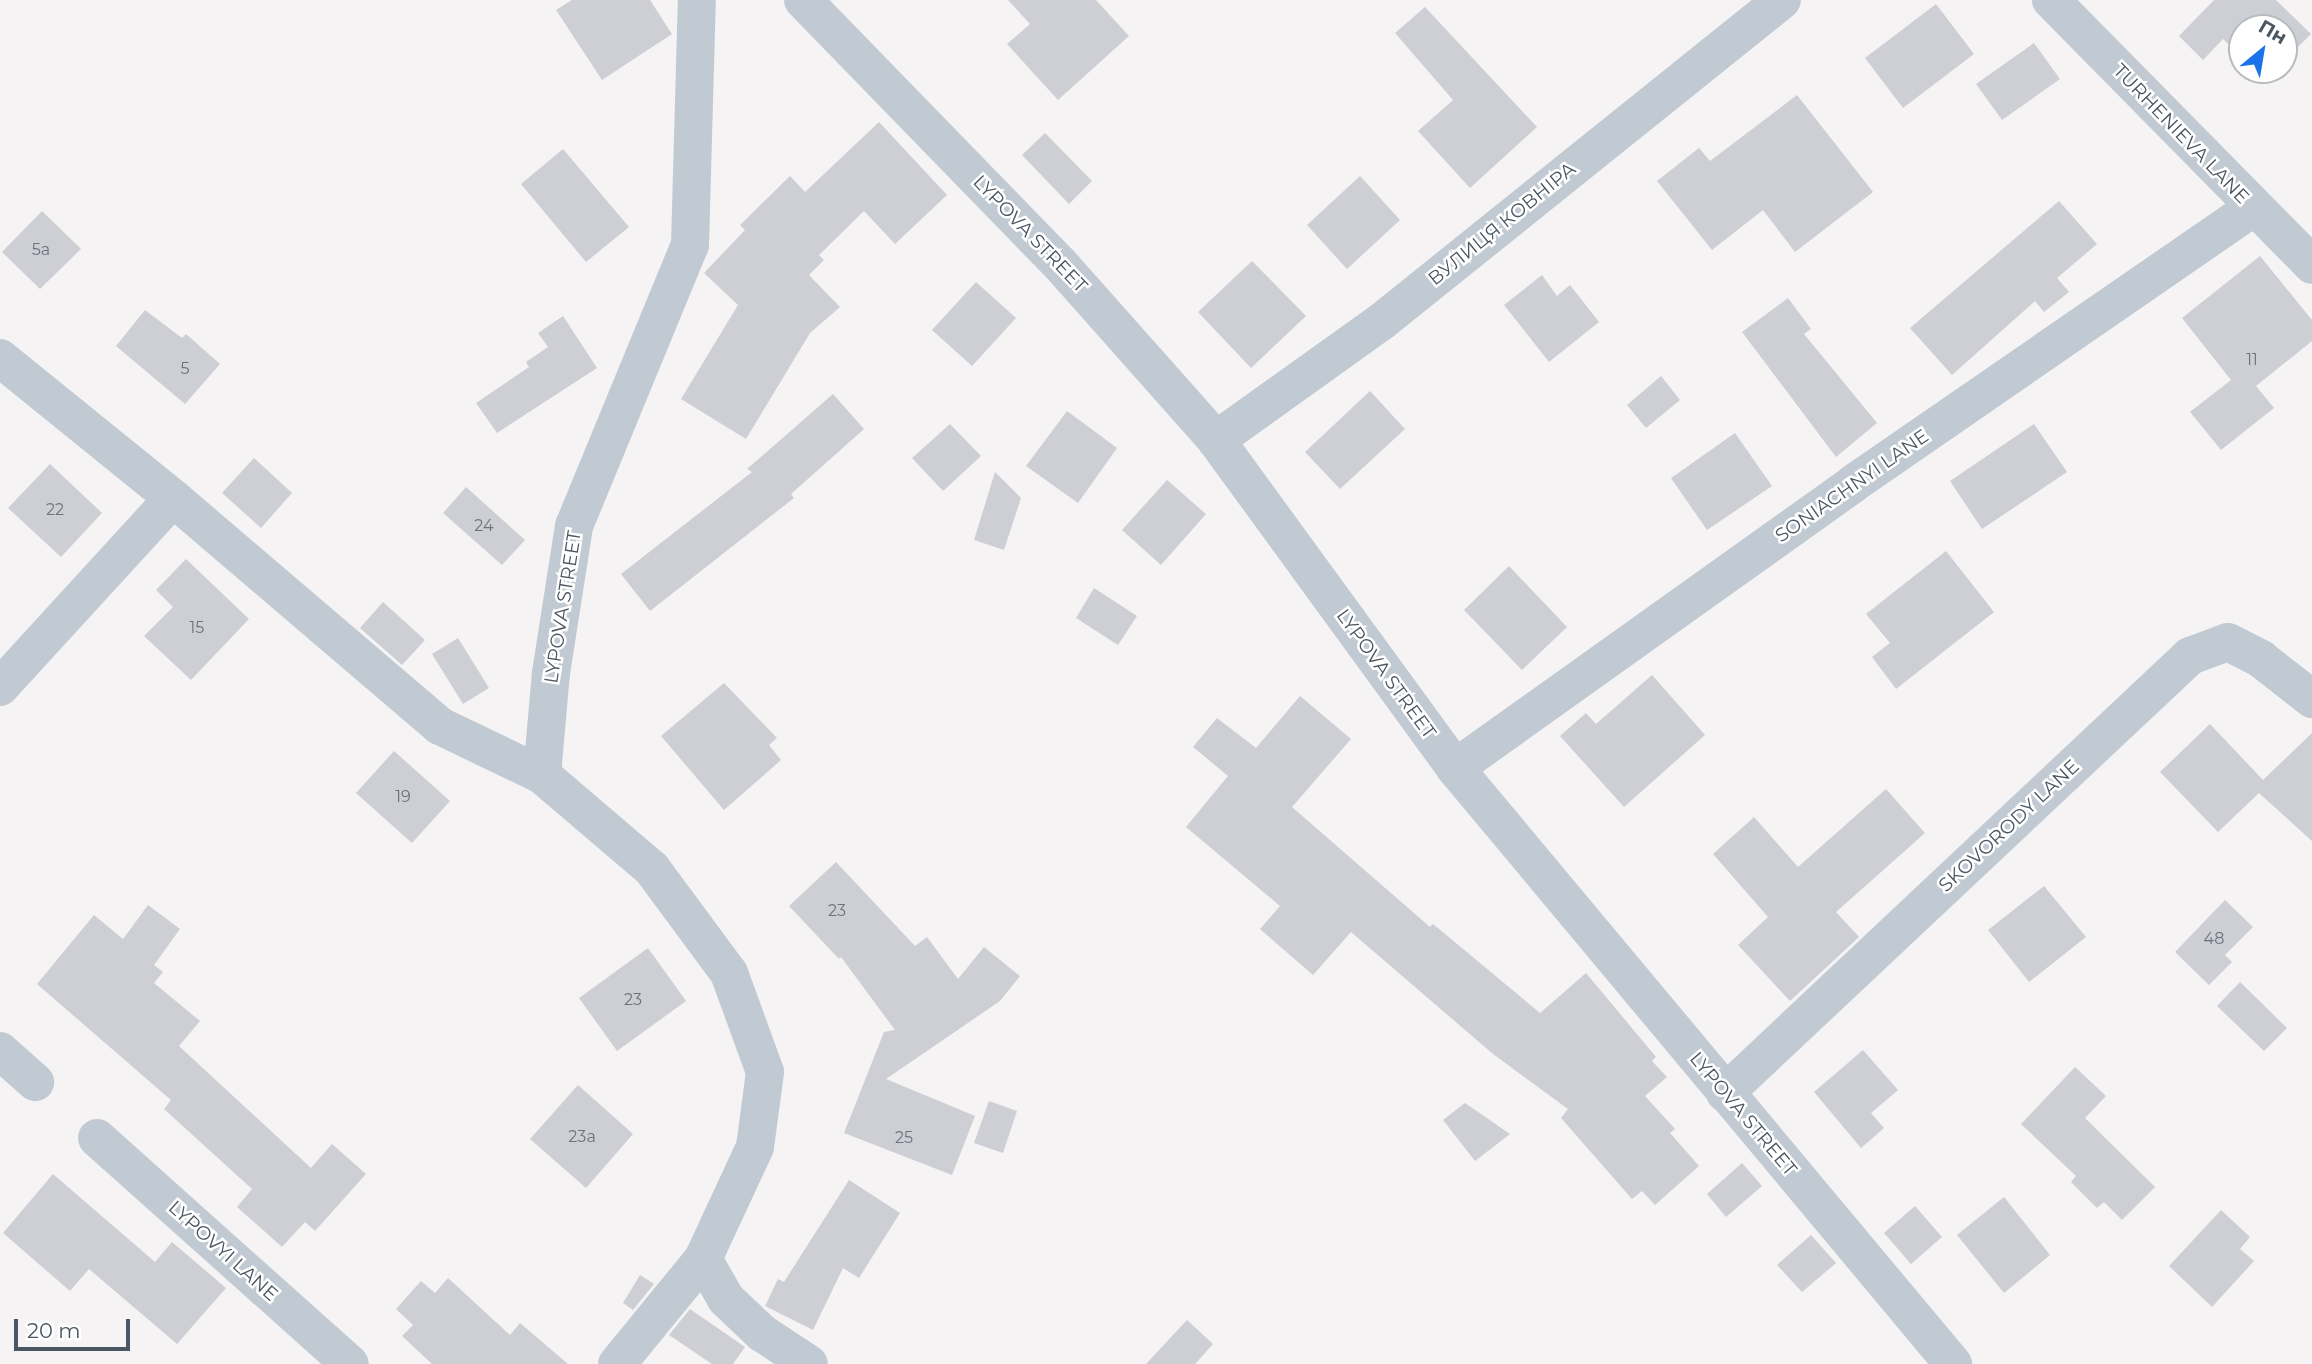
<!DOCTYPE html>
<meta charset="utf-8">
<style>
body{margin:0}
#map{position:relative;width:2312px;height:1364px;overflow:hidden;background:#f5f3f3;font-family:Montserrat,sans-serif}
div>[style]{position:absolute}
.building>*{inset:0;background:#cdcfd5}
.minor>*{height:38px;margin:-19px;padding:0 19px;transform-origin:19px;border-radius:19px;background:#c1cad2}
span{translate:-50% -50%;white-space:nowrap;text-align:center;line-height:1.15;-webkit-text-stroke:5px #fff;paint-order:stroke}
.number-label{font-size:16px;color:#6b747e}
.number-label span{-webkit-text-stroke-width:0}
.street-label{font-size:19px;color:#4a5661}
.north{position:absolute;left:2228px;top:14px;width:70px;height:70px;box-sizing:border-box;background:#fff;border:2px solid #b7bbc0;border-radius:50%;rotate:30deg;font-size:19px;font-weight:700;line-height:28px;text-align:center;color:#4a5661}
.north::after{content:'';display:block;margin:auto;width:24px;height:32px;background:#1a73e8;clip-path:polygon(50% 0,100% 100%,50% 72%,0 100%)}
.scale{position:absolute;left:14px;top:1319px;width:116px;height:32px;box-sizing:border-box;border:4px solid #4a5661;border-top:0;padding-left:9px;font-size:21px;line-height:24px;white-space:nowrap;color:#4a5661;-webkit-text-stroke:5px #fff;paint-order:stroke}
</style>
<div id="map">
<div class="building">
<i style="clip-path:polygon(572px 0,650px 0,672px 34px,602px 80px,556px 10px)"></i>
<i style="clip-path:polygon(1008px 0,1096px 0,1129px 36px,1058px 100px,1007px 44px,1030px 24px)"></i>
<i style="clip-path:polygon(2214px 0,2276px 0,2311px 34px,2284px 61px,2284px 28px,2242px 28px,2242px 58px,2223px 39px,2203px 60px,2179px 36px)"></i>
<i style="clip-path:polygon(1936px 4px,1974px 54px,1903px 108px,1865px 58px)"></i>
<i style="clip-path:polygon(1425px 7px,1537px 127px,1470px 188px,1418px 131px,1453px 100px,1395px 33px)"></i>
<i style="clip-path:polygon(2034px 43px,2060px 79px,2002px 120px,1976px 84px)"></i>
<i style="clip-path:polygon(1797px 95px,1873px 192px,1795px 252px,1763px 210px,1712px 250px,1657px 181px,1699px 148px,1710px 161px)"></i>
<i style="clip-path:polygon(879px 122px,947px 195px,895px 244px,864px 211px,819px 255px,824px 260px,809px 275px,840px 307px,810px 333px,746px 439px,681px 399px,738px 305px,704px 273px,745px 230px,740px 225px,790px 176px,805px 192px)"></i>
<i style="clip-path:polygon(1045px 133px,1092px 181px,1069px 204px,1022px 155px)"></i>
<i style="clip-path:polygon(563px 149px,629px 227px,586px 262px,521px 184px)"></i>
<i style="clip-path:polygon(1360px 176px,1400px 220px,1347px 269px,1307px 225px)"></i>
<i style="clip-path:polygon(2059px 201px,2097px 244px,2057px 278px,2069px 292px,2044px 312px,2035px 301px,1952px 375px,1910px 328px)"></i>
<i style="clip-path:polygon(42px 211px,81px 249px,40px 289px,2px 252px)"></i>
<i style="clip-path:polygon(2260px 256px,2312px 320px,2312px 341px,2256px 386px,2274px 408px,2221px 450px,2190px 412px,2231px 380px,2182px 318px)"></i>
<i style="clip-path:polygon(1252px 261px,1306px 316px,1251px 368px,1198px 312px)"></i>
<i style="clip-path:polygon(1542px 275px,1557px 296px,1570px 285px,1599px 322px,1549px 362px,1504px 305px)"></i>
<i style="clip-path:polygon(976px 282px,1016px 318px,972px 366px,932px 330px)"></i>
<i style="clip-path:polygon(1788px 298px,1811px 329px,1804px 334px,1877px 423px,1836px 457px,1742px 332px)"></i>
<i style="clip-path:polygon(145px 310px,182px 338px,186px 334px,220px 364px,185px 404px,116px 346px)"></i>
<i style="clip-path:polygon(563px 316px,597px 368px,497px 433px,476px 403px,529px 367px,526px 362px,548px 347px,538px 333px)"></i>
<i style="clip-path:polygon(1661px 376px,1680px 400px,1646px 428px,1627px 405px)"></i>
<i style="clip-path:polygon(1370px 391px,1405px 429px,1340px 489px,1305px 452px)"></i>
<i style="clip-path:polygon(833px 394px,864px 429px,791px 494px,794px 498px,650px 611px,621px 574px,752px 472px,747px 469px)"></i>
<i style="clip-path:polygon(1067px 411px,1117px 448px,1078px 503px,1026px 466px)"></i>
<i style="clip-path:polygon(950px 424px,981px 456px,943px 491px,912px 458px)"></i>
<i style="clip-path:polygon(2034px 424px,2067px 472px,1982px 529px,1950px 481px)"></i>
<i style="clip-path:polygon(1735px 433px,1772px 486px,1707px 530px,1671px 478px)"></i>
<i style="clip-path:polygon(254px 458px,292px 493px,261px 528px,222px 493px)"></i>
<i style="clip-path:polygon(50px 464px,102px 513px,61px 557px,8px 508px)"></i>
<i style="clip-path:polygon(995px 472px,1021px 498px,1004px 550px,974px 540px)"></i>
<i style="clip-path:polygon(1167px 480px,1206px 514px,1161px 565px,1122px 530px)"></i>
<i style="clip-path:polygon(466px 487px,525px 540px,502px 565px,443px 513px)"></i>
<i style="clip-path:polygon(1946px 551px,1994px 612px,1896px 689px,1872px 657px,1890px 643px,1866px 614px)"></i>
<i style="clip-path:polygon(186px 559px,249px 619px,191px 680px,144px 636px,173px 607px,156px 590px)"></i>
<i style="clip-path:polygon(1509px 566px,1567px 627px,1522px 670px,1464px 610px)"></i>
<i style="clip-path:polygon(1094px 588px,1137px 616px,1118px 645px,1076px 618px)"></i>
<i style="clip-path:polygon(383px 602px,425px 640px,402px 665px,360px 628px)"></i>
<i style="clip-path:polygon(458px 638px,489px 688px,463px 704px,432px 654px)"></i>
<i style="clip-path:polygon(1652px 675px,1705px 735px,1624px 807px,1560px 736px,1586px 713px,1596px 724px)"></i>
<i style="clip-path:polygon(724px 683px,777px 738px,769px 745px,781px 760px,724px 810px,661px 736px)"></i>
<i style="clip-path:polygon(1300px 696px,1351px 739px,1292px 807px,1430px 927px,1433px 924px,1540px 1013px,1586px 973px,1656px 1057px,1652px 1061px,1667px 1077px,1645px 1096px,1675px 1129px,1670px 1133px,1699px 1166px,1655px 1205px,1642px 1191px,1632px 1199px,1561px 1118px,1568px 1109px,1493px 1054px,1351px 932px,1313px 975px,1260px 929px,1280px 906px,1186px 827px,1228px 776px,1193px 747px,1217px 718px,1256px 748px)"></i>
<i style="clip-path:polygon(2210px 724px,2263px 780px,2312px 733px,2312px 841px,2259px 793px,2218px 832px,2160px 772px)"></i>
<i style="clip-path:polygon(394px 751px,450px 801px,412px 843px,356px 793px)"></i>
<i style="clip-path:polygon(1886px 789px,1925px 833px,1836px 912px,1859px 937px,1790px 1001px,1738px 945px,1768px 917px,1713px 854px,1754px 817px,1798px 867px)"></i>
<i style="clip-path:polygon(836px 862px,915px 946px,927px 937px,958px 979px,984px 947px,1020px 976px,1000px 1001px,886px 1079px,975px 1116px,952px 1175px,844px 1133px,884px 1032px,895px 1030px,841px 957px,839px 959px,789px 906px)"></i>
<i style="clip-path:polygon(2044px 886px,2086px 937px,2029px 982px,1988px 930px)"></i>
<i style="clip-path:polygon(2225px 900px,2253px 927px,2225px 955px,2232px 962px,2209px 985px,2175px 952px)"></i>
<i style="clip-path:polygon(148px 905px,180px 929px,154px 965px,163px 972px,154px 983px,200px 1021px,179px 1046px,311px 1168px,332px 1144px,366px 1174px,315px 1231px,305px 1222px,282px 1247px,237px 1207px,252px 1189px,164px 1109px,171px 1100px,37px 984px,94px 915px,123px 939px)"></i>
<i style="clip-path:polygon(648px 948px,686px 1001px,617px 1051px,579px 998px)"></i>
<i style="clip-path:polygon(2240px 982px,2287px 1028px,2264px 1051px,2217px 1006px)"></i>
<i style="clip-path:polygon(1863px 1050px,1898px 1090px,1871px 1113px,1884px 1128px,1861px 1148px,1814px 1092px)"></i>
<i style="clip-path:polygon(2075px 1067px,2106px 1096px,2085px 1118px,2155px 1187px,2122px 1220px,2104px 1202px,2097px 1208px,2071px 1182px,2076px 1176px,2021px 1124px)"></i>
<i style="clip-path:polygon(578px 1085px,633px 1134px,586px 1188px,530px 1139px)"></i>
<i style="clip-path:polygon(989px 1101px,1017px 1111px,1003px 1153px,974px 1143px)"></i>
<i style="clip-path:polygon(1465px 1103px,1510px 1134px,1475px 1161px,1443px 1120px)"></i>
<i style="clip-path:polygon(1742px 1163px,1762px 1186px,1726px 1217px,1707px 1194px)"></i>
<i style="clip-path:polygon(53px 1174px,155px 1262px,172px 1242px,226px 1288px,177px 1344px,89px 1269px,70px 1291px,3px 1233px)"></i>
<i style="clip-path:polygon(849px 1180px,900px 1213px,859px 1278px,843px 1268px,813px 1330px,765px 1306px,778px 1279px,784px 1282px)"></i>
<i style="clip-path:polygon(2004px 1197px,2050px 1255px,2004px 1293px,1957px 1235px)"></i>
<i style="clip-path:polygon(1915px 1206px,1942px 1237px,1911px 1264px,1884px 1233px)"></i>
<i style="clip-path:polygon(2221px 1210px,2250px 1237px,2240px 1249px,2254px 1261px,2212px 1307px,2169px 1266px)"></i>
<i style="clip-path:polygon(1811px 1235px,1836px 1263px,1802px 1292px,1777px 1265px)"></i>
<i style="clip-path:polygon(640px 1275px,654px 1284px,633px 1310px,623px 1303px)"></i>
<i style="clip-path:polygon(448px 1278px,510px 1335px,520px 1323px,568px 1364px,432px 1364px,402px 1336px,413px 1325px,396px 1309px,421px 1281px,435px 1293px)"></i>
<i style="clip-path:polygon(690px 1309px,745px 1347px,733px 1364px,712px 1364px,669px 1335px)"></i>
<i style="clip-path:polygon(1187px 1320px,1213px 1344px,1195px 1364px,1146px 1364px)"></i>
</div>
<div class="minor">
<i style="left:803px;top:0;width:367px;rotate:45.8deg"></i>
<i style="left:1059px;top:263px;width:237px;rotate:48.4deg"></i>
<i style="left:1216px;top:440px;width:406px;rotate:53.9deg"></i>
<i style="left:1455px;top:768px;width:777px;rotate:50.12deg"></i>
<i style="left:2051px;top:0;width:372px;rotate:45.4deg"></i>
<i style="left:0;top:358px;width:223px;rotate:39deg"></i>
<i style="left:173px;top:498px;width:351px;rotate:40.5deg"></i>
<i style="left:440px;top:726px;width:113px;rotate:25.7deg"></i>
<i style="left:542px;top:775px;width:145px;rotate:40.5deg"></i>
<i style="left:652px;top:869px;width:129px;rotate:53.5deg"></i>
<i style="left:729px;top:973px;width:105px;rotate:70deg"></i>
<i style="left:765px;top:1072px;width:76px;rotate:97.6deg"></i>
<i style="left:755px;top:1147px;width:123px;rotate:114.9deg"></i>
<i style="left:703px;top:1259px;width:46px;rotate:60.1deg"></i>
<i style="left:726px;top:1299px;width:50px;rotate:43.4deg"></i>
<i style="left:762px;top:1333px;width:56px;rotate:33.4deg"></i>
<i style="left:1216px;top:440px;width:203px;rotate:-35.6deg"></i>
<i style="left:1381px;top:322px;width:514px;rotate:-38.76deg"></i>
<i style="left:0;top:687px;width:256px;rotate:-47.5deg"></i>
<i style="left:1455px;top:768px;width:490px;rotate:-35.5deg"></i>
<i style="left:1854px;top:483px;width:485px;rotate:-34.6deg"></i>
<i style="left:542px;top:775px;width:102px;rotate:-85deg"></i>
<i style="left:551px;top:673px;width:149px;rotate:-81.1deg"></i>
<i style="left:574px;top:526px;width:304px;rotate:-67.6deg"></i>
<i style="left:690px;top:245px;width:245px;rotate:-88.4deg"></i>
<i style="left:0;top:1051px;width:47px;rotate:41.5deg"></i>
<i style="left:1725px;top:1093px;width:638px;rotate:-43.22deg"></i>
<i style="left:2190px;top:656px;width:40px;rotate:-20.2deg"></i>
<i style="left:2228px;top:642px;width:37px;rotate:27deg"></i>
<i style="left:2261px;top:659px;width:65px;rotate:38.1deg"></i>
<i style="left:97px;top:1138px;width:339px;rotate:41.8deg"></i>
<i style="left:617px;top:1364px;width:136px;rotate:-50.7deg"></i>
</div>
<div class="number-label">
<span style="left:41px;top:250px">5а</span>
<span style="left:2252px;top:360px">11</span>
<span style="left:185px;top:369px">5</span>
<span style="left:55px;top:510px">22</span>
<span style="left:484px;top:526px">24</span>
<span style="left:197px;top:628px">15</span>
<span style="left:403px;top:797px">19</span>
<span style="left:837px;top:911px">23</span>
<span style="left:2214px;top:939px">48</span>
<span style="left:633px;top:1000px">23</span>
<span style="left:582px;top:1137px">23а</span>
<span style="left:904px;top:1138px">25</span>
</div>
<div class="street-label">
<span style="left:2181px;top:134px;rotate:46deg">TURHENIEVA LANE</span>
<span style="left:1502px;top:224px;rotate:-39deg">ВУЛИЦЯ КОВНІРА</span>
<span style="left:1030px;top:234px;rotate:46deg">LYPOVA STREET</span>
<span style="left:1852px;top:486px;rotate:-35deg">SONIACHNYI LANE</span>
<span style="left:563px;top:607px;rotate:-81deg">LYPOVA STREET</span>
<span style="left:1386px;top:674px;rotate:54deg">LYPOVA STREET</span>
<span style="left:2009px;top:826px;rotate:-43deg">SKOVORODY LANE</span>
<span style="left:1743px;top:1114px;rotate:50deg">LYPOVA STREET</span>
<span style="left:223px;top:1251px;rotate:42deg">LYPOVYI LANE</span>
</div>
<div class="north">Пн</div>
<div class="scale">20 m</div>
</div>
